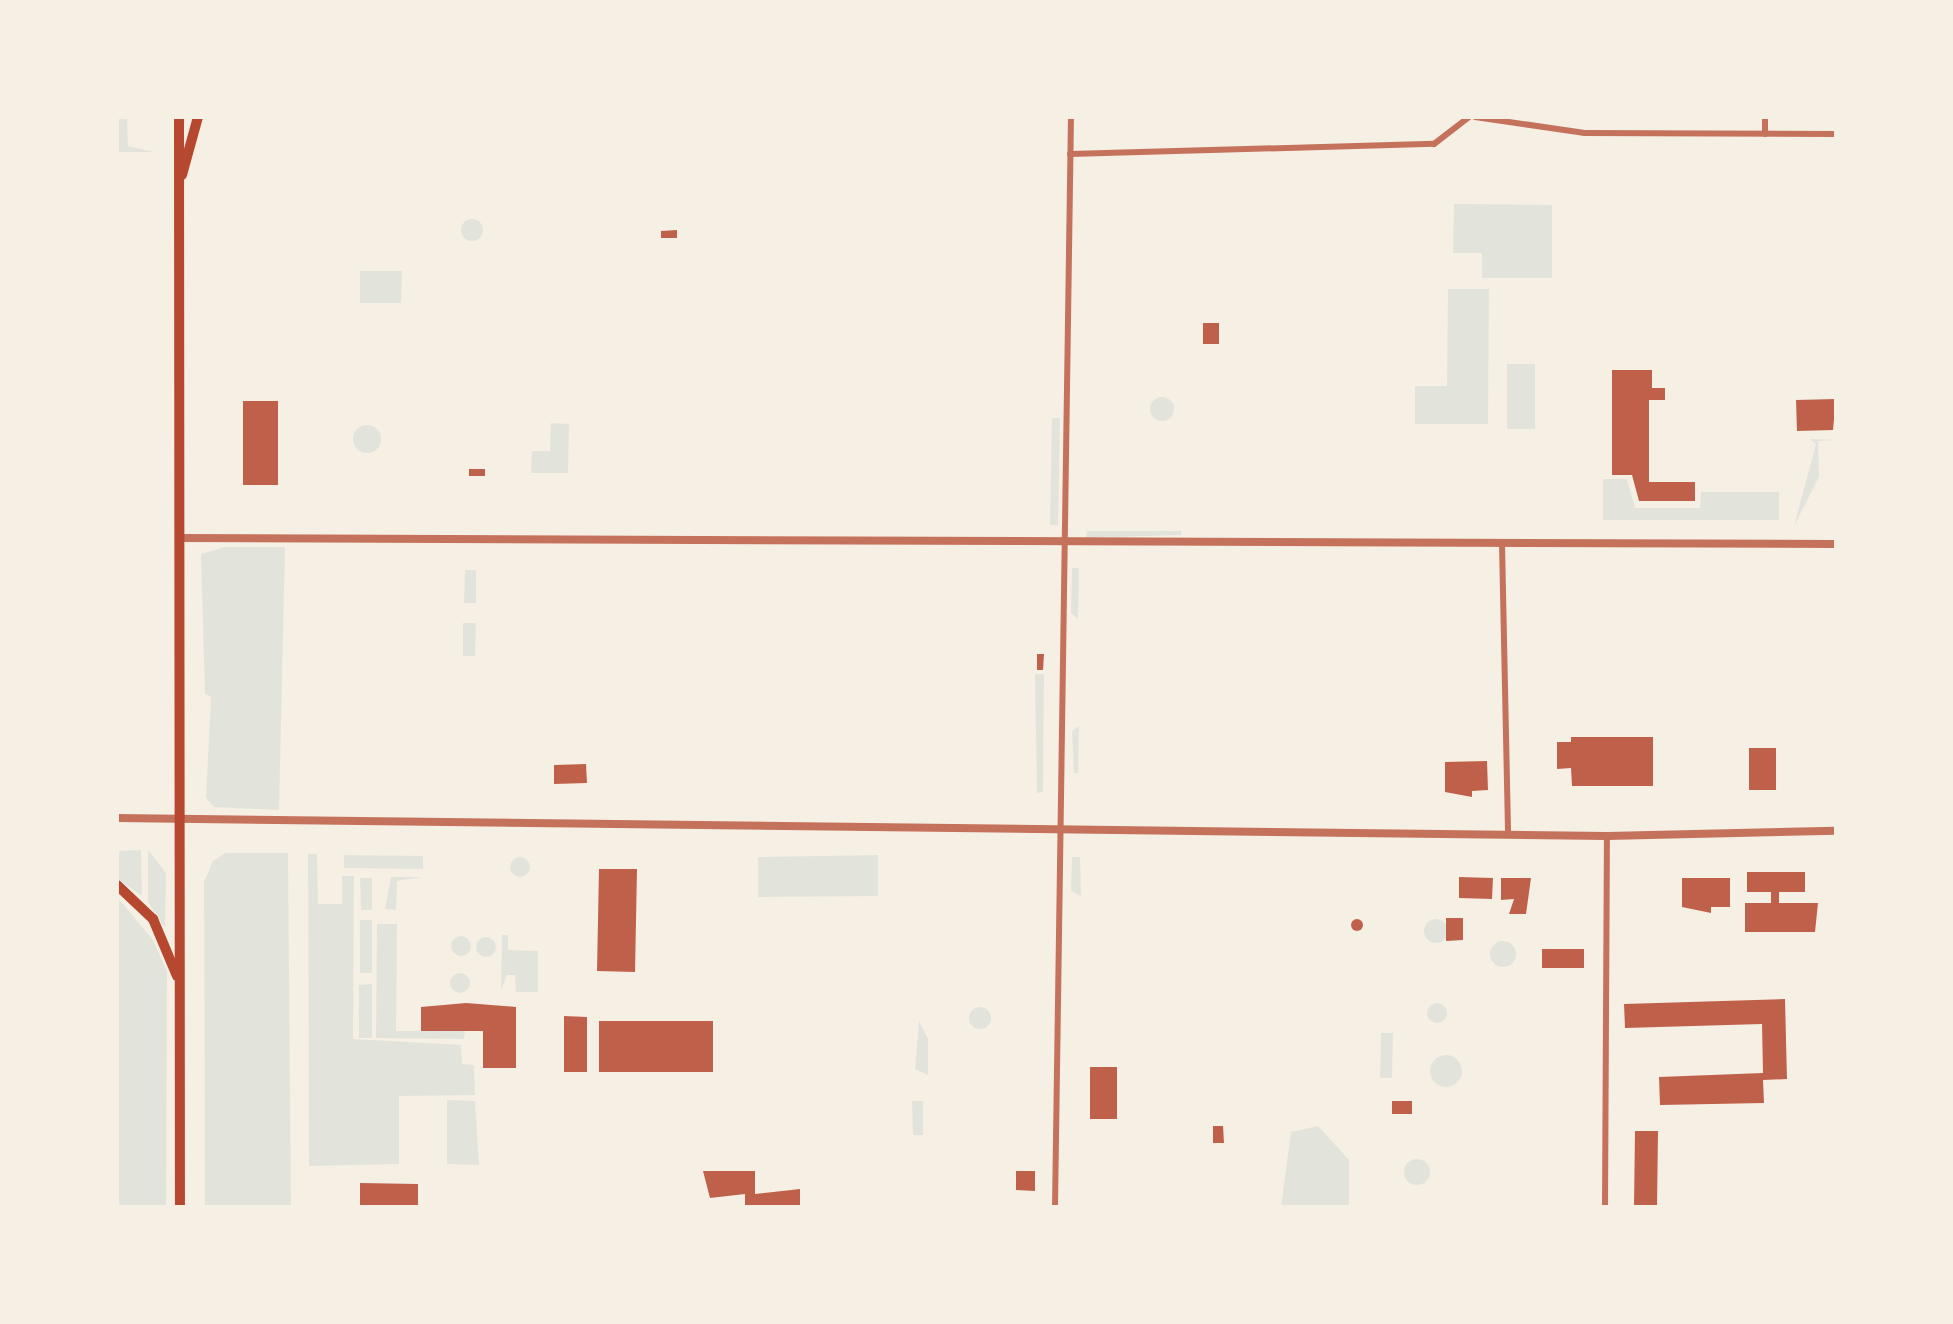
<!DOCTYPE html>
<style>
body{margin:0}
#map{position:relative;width:1953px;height:1324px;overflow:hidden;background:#f6efe4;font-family:"Open Sans",sans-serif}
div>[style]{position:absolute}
.green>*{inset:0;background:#e2e4dc}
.round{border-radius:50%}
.building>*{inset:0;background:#bf614a}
.minor>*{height:6px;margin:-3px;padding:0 3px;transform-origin:3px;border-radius:3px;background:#c5725c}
.tertiary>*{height:8px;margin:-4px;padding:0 4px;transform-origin:4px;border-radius:4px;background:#c5725c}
.primary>*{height:10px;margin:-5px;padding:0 5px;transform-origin:5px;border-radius:5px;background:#b5482f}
span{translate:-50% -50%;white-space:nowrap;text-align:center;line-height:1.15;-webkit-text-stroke:5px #f6efe4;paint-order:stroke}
.frame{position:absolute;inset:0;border:119px solid #f6efe4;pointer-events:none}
</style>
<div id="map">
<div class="green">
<i style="clip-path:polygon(117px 117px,127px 117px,128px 146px,154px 152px,117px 152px)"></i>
<i style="clip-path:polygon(1454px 204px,1552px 205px,1552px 278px,1482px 278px,1482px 253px,1453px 253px)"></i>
<i class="round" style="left:461px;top:219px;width:22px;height:22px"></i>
<i style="clip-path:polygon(360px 271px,402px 271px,401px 303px,360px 303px)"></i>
<i style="clip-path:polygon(1448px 289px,1489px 289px,1488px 424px,1415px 424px,1415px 386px,1447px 386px)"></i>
<i style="clip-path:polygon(1507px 364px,1535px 364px,1535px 429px,1507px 429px)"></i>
<i class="round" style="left:1150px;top:397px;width:24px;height:24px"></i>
<i style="clip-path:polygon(1052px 418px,1060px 418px,1058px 525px,1050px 525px)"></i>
<i style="clip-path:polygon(551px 423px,569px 424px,568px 473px,531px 473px,532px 451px,550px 451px)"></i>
<i class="round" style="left:353px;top:425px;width:28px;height:28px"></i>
<i style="clip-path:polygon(1810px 439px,1836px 440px,1818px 441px,1819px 477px,1794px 526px,1816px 444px)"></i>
<i style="clip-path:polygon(1603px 479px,1627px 479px,1635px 508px,1700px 508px,1701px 492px,1779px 492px,1779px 520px,1603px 520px)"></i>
<i style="clip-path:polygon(1087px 531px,1181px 531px,1181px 535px,1086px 538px)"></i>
<i style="clip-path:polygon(225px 547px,285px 547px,279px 810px,214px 807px,206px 798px,211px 697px,205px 694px,201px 554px)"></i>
<i style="clip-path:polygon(1072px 568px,1079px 568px,1078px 619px,1071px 613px)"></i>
<i style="clip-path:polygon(465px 570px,476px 570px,476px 603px,464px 603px)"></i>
<i style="clip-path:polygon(463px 623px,476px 623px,475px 656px,463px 656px)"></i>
<i style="clip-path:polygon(1035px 674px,1044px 674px,1043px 792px,1037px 793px)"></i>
<i style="clip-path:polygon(1079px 726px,1078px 773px,1074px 773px,1072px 731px)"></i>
<i style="clip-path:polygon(141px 850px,142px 896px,117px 878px,117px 851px)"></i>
<i style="clip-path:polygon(148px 850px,166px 873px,165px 928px,148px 902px)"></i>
<i style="clip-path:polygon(225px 853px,288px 853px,291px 1207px,205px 1207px,204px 882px,213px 861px)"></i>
<i style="clip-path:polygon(308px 854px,317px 854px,318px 904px,342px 904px,342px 876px,354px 876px,353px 1039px,461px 1045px,462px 1064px,474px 1065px,475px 1095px,399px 1096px,399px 1164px,309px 1166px)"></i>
<i style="clip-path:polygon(344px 855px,423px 856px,423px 869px,344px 868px)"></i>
<i style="clip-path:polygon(878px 855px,878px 896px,758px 897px,758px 857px)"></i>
<i class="round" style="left:510px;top:857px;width:20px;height:20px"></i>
<i style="clip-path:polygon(1072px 857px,1080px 857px,1081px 896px,1071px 891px)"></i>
<i style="clip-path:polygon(391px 877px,422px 877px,397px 881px,396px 910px,385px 909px)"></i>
<i style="clip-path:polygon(360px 878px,372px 878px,372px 910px,361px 910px)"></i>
<i style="clip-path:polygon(117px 897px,153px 940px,167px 971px,166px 1207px,117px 1207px)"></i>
<i class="round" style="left:1424px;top:919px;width:24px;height:24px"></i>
<i style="clip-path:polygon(360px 920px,372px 920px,372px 973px,360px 973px)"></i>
<i style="clip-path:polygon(377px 924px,397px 924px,396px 1031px,465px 1031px,464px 1039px,376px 1038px)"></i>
<i style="clip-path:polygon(502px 935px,508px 935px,508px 950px,538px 951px,538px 992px,516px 992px,515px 975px,507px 975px,501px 991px)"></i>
<i class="round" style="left:451px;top:936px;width:20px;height:20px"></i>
<i class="round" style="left:476px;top:937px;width:20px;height:20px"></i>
<i class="round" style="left:1490px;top:941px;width:26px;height:26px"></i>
<i class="round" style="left:450px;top:973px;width:20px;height:20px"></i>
<i style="clip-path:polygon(372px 984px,372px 1038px,359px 1038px,359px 985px)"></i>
<i class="round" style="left:1427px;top:1003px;width:20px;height:20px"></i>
<i class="round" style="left:969px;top:1007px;width:22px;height:22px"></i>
<i style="clip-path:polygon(919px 1021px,928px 1039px,928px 1075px,915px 1069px)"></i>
<i style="clip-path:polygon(1381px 1033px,1393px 1033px,1392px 1078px,1380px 1078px)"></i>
<i class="round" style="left:1430px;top:1055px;width:32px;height:32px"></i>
<i style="clip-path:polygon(447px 1100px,475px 1101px,479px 1165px,447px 1164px)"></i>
<i style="clip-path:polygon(912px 1101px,923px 1101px,923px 1135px,913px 1135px)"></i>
<i style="clip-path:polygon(1318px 1126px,1349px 1160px,1349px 1207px,1281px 1207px,1291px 1132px)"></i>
<i class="round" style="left:1404px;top:1159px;width:26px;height:26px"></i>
</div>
<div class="building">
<i style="clip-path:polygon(677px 230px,677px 238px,661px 238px,661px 231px)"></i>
<i style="clip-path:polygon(1203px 323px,1219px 323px,1219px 344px,1203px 344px)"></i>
<i style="clip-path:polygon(1612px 370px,1652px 370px,1652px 388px,1665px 388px,1665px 400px,1649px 400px,1649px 482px,1695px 482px,1695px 501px,1639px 501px,1632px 475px,1612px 475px)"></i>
<i style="clip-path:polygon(1836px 399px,1833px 430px,1797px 431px,1796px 400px)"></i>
<i style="clip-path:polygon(243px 401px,278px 401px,278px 485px,243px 485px)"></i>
<i style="clip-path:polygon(469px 469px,485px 469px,485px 476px,469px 476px)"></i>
<i style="clip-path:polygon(1037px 654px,1044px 654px,1043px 670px,1037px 670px)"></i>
<i style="clip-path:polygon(1571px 737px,1653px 737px,1653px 786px,1572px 786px,1571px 768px,1557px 769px,1557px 742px,1571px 742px)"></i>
<i style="clip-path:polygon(1749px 748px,1776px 748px,1776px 790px,1749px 790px)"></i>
<i style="clip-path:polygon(1487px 761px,1488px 790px,1472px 791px,1472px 797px,1445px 792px,1445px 762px)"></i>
<i style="clip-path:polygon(586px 764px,587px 783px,554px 784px,554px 765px)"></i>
<i style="clip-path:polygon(599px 869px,637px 869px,635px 972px,597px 971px)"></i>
<i style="clip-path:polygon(1747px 872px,1805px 872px,1805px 892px,1779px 892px,1779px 903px,1818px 903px,1815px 932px,1745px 932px,1745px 903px,1771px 903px,1771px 892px,1747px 892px)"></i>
<i style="clip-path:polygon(1459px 877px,1493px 878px,1492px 899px,1459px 898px)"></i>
<i style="clip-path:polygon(1501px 878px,1531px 878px,1526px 914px,1509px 914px,1514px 899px,1501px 900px)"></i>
<i style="clip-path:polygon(1682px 878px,1730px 878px,1730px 907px,1711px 907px,1711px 913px,1682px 907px)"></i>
<i style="clip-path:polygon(1446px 918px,1463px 918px,1463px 940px,1446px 941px)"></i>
<i class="round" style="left:1351px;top:919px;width:12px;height:12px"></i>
<i style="clip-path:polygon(1542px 949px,1584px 949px,1584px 968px,1542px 968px)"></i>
<i style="clip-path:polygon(1785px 999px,1787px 1079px,1763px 1080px,1764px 1103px,1660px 1105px,1659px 1077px,1763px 1073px,1762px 1024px,1625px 1028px,1624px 1004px)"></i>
<i style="clip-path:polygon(466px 1003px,516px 1007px,516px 1068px,483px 1068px,483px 1031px,421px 1031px,421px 1007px)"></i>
<i style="clip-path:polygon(564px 1016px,587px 1017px,587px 1072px,564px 1072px)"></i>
<i style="clip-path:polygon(599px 1021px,713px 1021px,713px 1072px,599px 1072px)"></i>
<i style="clip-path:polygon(1090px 1067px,1117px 1067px,1117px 1119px,1090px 1119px)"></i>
<i style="clip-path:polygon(1392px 1101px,1412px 1101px,1412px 1114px,1392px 1114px)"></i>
<i style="clip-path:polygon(1213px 1126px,1223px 1126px,1224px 1143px,1213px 1143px)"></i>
<i style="clip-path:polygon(1635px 1131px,1658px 1131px,1657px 1207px,1634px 1207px)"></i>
<i style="clip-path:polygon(703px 1171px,755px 1171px,755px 1194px,800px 1189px,800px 1206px,745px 1207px,745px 1194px,710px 1198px)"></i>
<i style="clip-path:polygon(1016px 1171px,1035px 1171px,1035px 1191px,1016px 1190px)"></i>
<i style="clip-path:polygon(360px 1183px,418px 1184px,418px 1207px,360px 1207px)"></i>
</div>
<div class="minor">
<i style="left:1475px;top:117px;width:111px;rotate:8.3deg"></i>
<i style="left:1585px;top:133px;width:251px;rotate:0.2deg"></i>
<i style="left:1765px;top:117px;width:17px;rotate:90deg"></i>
<i style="left:1070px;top:154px;width:364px;rotate:-1.6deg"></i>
<i style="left:1434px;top:144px;width:44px;rotate:-37.6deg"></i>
<i style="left:1502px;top:544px;width:291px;rotate:88.8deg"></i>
<i style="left:1055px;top:1207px;width:1090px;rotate:-89.16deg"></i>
<i style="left:1605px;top:1207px;width:371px;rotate:-89.7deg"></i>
</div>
<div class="tertiary">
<i style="left:181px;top:538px;width:1655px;rotate:0.21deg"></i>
<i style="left:117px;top:818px;width:1490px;rotate:0.69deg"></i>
<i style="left:1607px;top:836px;width:229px;rotate:-1.3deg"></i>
</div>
<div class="primary">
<i style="left:179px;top:117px;width:1090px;rotate:89.95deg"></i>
<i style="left:182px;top:175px;width:60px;rotate:-74.6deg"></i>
<i style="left:117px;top:885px;width:50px;rotate:43.4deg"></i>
<i style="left:153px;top:919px;width:62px;rotate:67.2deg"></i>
</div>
<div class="frame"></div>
</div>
